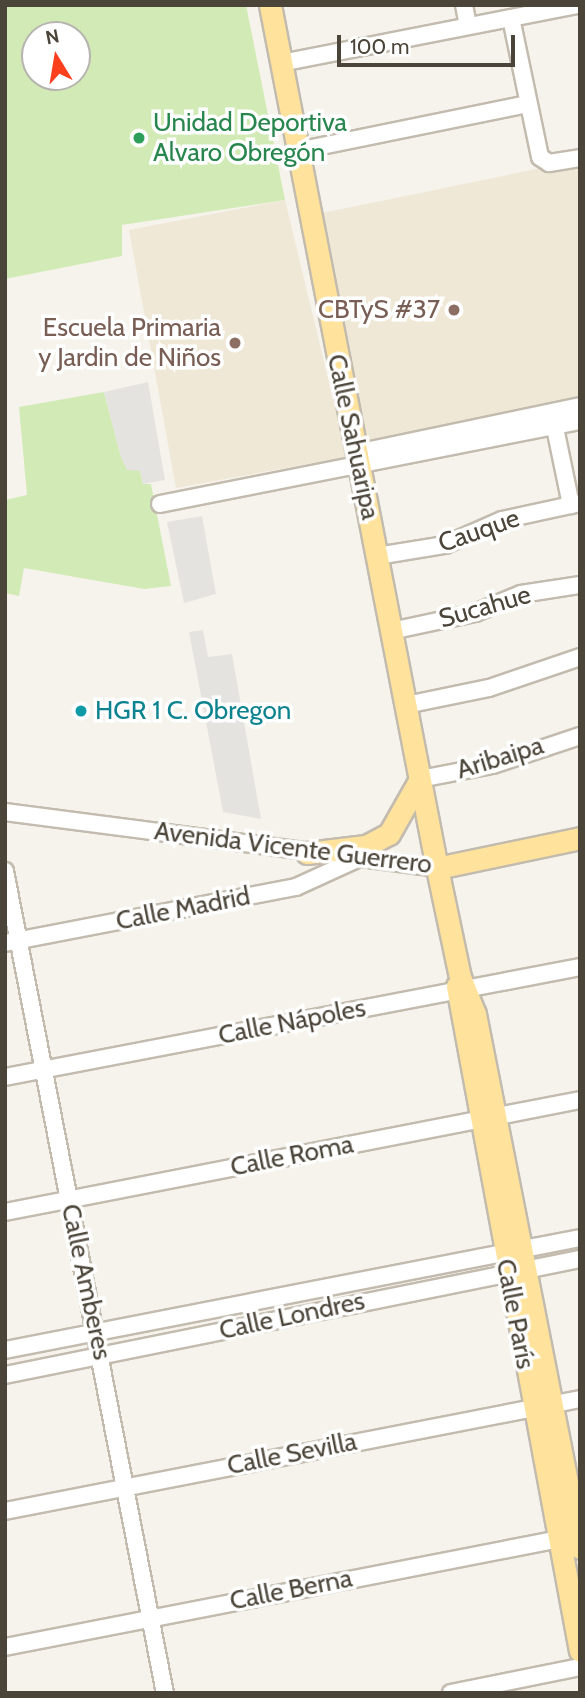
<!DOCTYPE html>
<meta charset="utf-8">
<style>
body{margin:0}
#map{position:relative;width:585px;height:1698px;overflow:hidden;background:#f6f3ec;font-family:Cabin,sans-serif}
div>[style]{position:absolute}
.education>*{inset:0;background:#efe8d6}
.green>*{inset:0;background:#d2eab5}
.parking>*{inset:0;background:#e5e3e0}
.roads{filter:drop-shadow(2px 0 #c2bbae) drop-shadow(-2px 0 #c2bbae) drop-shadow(0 2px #c2bbae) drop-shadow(0 -2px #c2bbae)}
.minor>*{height:16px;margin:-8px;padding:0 8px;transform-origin:8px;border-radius:8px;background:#fff}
.major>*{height:21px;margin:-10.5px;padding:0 10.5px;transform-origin:10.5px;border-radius:10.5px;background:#ffe39c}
.dots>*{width:19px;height:19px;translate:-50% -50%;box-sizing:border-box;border:4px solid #fff;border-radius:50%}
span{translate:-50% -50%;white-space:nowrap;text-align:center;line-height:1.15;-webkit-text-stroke:7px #fff;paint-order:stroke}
.leisure-label{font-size:26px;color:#27864d}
.left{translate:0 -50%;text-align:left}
.education-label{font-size:26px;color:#785e54}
.right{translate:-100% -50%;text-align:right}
.street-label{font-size:26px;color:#4b4439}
.culture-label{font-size:26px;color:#0d838f}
.frame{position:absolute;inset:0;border:7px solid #4b4439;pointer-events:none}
.north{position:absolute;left:21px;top:21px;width:70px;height:70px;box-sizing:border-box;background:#fff;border:2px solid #b7b4b0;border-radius:50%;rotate:349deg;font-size:19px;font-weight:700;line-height:28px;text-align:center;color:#4b4439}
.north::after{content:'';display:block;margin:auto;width:24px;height:32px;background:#fc3f1d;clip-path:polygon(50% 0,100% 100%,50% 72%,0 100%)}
.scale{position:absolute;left:337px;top:35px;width:178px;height:32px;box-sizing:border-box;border:4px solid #4b4439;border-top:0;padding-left:9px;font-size:21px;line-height:24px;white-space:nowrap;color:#4b4439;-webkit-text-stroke:5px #fff;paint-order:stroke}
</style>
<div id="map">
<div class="education">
<i style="clip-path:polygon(580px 160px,580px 405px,359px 463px,308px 216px)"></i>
<i style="clip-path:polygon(285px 200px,347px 457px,176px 488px,129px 230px)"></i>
</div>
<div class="green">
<i style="clip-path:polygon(evenodd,5px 5px,246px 5px,285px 200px,122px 225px,122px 256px,5px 279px,5px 5px,35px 35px,77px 35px,77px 77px,35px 77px,35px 35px)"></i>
<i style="clip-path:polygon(104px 392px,121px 457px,140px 470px,143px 484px,151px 484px,171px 586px,144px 589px,24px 568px,19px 596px,5px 593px,5px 500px,27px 495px,19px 407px)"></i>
</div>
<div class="parking">
<i style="clip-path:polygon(148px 382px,165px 480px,143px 484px,140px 471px,127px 470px,121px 457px,104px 392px)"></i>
<i style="clip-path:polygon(202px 516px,216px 594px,184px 603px,167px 522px)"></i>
<i style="clip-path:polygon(203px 630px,208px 657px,232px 654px,261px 819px,223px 812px,189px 632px)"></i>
</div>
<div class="roads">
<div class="minor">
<i style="left:464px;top:5px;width:21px;rotate:79deg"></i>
<i style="left:511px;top:18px;width:142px;rotate:78.2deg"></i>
<i style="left:540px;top:157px;width:11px;rotate:34deg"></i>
<i style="left:549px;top:163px;width:31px;rotate:-9deg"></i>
<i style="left:281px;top:63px;width:301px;rotate:-11.1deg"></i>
<i style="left:297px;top:151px;width:236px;rotate:-11.5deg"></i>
<i style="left:553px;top:418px;width:89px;rotate:78.3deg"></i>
<i style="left:356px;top:453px;width:229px;rotate:-11.8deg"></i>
<i style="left:160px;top:504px;width:428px;rotate:-11.2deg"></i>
<i style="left:377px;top:556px;width:69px;rotate:-9.2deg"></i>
<i style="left:445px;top:545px;width:62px;rotate:-23.7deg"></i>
<i style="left:502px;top:520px;width:80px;rotate:-12.3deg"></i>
<i style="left:391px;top:631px;width:86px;rotate:-12.1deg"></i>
<i style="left:475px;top:613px;width:50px;rotate:-22.4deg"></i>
<i style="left:521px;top:594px;width:60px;rotate:-8.7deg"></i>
<i style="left:406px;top:705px;width:85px;rotate:-11.6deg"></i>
<i style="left:489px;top:688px;width:96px;rotate:-18.8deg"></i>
<i style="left:420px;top:779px;width:74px;rotate:-10.9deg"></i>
<i style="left:493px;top:765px;width:92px;rotate:-18.4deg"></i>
<i style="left:5px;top:812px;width:436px;rotate:7.4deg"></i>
<i style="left:5px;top:871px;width:837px;rotate:78.99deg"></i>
<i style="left:5px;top:943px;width:296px;rotate:-10.9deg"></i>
<i style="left:296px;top:887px;width:65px;rotate:-24.6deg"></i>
<i style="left:5px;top:1077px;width:585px;rotate:-10.83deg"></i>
<i style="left:5px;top:1212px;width:586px;rotate:-11.02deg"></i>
<i style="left:5px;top:1350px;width:586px;rotate:-11.02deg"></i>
<i style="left:5px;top:1375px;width:587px;rotate:-11.41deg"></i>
<i style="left:5px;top:1511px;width:586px;rotate:-11.02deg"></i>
<i style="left:5px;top:1647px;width:576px;rotate:-11.02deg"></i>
<i style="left:451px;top:1693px;width:132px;rotate:-11.4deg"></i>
</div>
<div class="major">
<i style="left:270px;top:5px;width:879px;rotate:79.05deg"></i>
<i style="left:437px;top:868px;width:111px;rotate:78.1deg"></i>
<i style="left:460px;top:977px;width:40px;rotate:68deg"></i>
<i style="left:475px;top:1014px;width:544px;rotate:78.88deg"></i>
<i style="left:307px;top:853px;width:59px;rotate:-6.8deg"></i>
<i style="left:366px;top:846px;width:26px;rotate:-28deg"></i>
<i style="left:389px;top:834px;width:61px;rotate:-60.5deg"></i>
<i style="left:437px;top:868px;width:146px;rotate:-11.8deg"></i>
<i style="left:457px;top:986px;width:676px;rotate:79.52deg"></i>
</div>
</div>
<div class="dots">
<i style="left:139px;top:138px;background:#2e9e5b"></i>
<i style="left:454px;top:310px;background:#8d6e63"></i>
<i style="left:235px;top:343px;background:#8d6e63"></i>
<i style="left:81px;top:711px;background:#0f9aa8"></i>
</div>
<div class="leisure-label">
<span class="left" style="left:153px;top:138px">Unidad Deportiva<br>Alvaro Obregón</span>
</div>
<div class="education-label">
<span class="right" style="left:440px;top:310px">CBTyS #37</span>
<span class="right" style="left:221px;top:343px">Escuela Primaria<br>y Jardin de Niños</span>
</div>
<div class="street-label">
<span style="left:353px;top:437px;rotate:78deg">Calle Sahuaripa</span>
<span style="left:479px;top:531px;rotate:-19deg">Cauque</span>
<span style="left:485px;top:607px;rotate:-16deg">Sucahue</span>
<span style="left:500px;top:758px;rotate:-17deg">Aribaipa</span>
<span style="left:293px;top:848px;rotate:7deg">Avenida Vicente Guerrero</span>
<span style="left:183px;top:909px;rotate:-11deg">Calle Madrid</span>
<span style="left:292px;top:1022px;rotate:-11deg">Calle Nápoles</span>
<span style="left:292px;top:1156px;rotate:-11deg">Calle Roma</span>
<span style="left:86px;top:1282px;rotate:78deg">Calle Amberes</span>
<span style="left:515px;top:1314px;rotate:79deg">Calle París</span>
<span style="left:292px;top:1316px;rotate:-12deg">Calle Londres</span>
<span style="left:292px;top:1454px;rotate:-11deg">Calle Sevilla</span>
<span style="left:291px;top:1590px;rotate:-11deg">Calle Berna</span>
</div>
<div class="culture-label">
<span class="left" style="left:95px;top:711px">HGR 1 C. Obregon</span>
</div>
<div class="frame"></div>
<div class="north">N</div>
<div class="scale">100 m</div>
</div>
